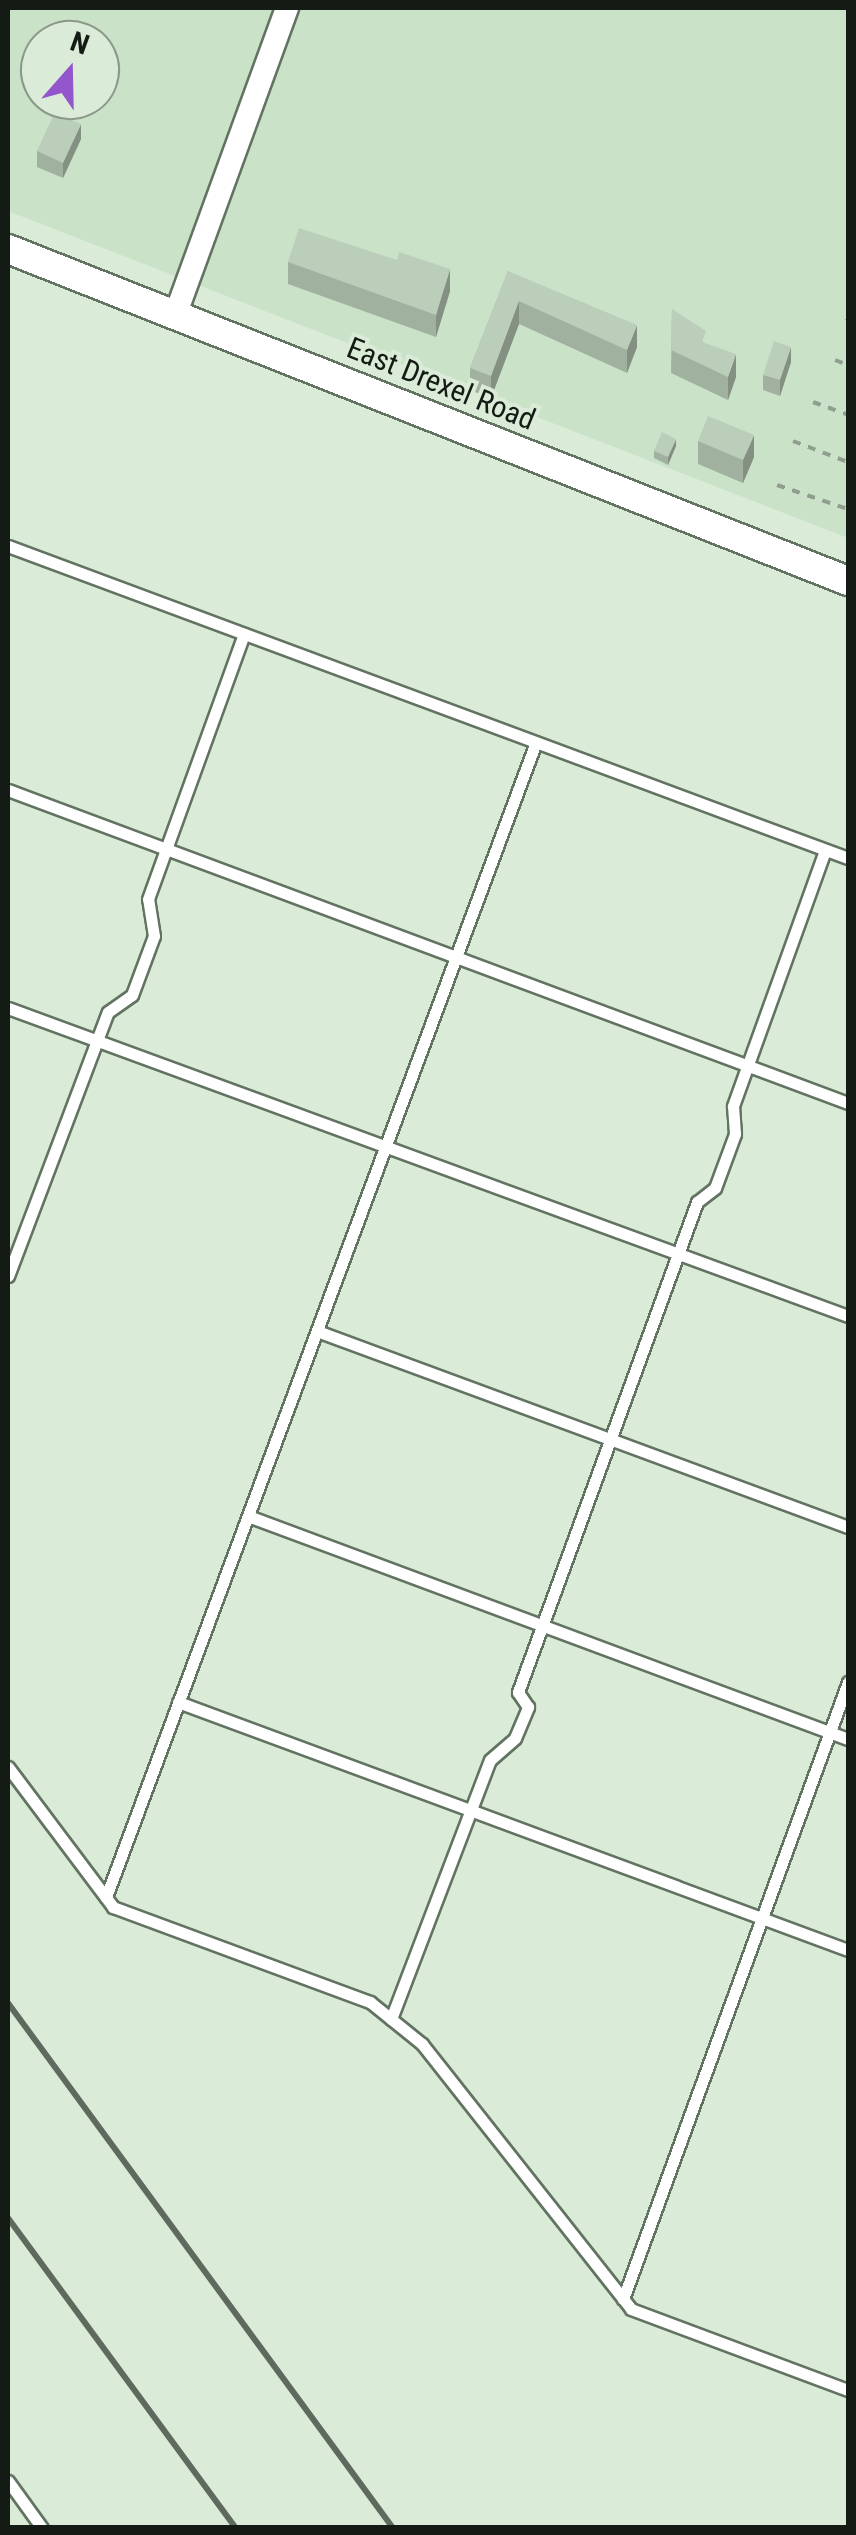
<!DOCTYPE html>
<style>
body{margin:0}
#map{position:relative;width:856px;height:2535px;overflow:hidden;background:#daecd8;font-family:"Roboto Condensed",sans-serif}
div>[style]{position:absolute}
.built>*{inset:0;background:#cae2c8}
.path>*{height:4px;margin-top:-2px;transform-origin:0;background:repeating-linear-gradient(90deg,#909e8f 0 8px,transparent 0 16px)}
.roads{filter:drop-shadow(2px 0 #627361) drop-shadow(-2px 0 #627361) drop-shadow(0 2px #627361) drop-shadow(0 -2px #627361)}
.service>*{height:11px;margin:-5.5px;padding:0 5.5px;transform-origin:5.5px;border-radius:5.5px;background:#fff}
.minor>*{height:22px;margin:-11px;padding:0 11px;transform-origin:11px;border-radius:11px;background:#fff}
.tertiary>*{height:28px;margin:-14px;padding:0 14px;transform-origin:14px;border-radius:14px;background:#fff}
.rail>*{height:6px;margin:-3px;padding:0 3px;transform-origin:3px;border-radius:3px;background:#5f6a5e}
.wall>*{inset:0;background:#a1b1a0}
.shaded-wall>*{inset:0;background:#839082}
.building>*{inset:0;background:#bbceba}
span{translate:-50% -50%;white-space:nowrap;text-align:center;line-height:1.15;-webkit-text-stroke:8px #daecd8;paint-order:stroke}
.street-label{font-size:30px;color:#141b14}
.frame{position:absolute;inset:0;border:10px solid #141b14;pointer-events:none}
.north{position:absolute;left:20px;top:20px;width:100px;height:100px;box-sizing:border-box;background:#daecd8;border:2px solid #8b988a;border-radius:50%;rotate:20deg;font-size:28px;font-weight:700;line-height:40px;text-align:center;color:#141b14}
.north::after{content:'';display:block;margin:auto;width:35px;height:45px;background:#9356cd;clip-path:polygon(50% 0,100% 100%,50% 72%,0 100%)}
</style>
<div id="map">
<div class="built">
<i style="clip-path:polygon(evenodd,8px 8px,848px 8px,848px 538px,8px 211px,8px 8px,40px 40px,100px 40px,100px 100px,40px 100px,40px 40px)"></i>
</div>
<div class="path">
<i style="left:846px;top:318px;width:2px;rotate:27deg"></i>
<i style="left:835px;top:360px;width:14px;rotate:21deg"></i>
<i style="left:813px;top:402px;width:37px;rotate:20deg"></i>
<i style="left:793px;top:441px;width:59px;rotate:20.9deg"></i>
<i style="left:777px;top:485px;width:75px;rotate:18.7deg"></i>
</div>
<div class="roads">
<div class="service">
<i style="left:8px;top:546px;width:896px;rotate:20.38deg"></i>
<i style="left:8px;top:790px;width:896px;rotate:20.44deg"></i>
<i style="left:8px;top:1008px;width:895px;rotate:20.14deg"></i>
<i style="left:8px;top:1276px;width:282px;rotate:-69.3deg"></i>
<i style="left:108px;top:1012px;width:29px;rotate:-35deg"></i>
<i style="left:132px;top:995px;width:63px;rotate:-69.6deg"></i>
<i style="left:154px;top:936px;width:37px;rotate:-99deg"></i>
<i style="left:148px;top:899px;width:282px;rotate:-70.1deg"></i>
<i style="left:317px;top:1331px;width:566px;rotate:20.26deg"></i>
<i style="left:248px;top:1516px;width:640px;rotate:20.39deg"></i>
<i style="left:178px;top:1702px;width:714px;rotate:20.31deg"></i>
<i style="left:8px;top:1767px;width:175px;rotate:53.1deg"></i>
<i style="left:113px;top:1907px;width:274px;rotate:20.3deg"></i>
<i style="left:370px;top:2002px;width:67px;rotate:38.9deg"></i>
<i style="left:422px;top:2044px;width:337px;rotate:51.7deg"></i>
<i style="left:631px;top:2309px;width:232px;rotate:20.5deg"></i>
<i style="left:106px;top:1897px;width:1232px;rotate:-69.58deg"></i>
<i style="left:391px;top:2019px;width:277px;rotate:-69.1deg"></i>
<i style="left:490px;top:1760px;width:33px;rotate:-41deg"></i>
<i style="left:515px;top:1738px;width:34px;rotate:-67deg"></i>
<i style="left:528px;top:1707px;width:18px;rotate:-124deg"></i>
<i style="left:518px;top:1692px;width:522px;rotate:-69.93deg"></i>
<i style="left:697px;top:1202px;width:23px;rotate:-38deg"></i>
<i style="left:715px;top:1188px;width:58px;rotate:-69.7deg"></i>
<i style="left:735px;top:1134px;width:28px;rotate:-94deg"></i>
<i style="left:733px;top:1106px;width:272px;rotate:-70.2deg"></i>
<i style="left:623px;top:2299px;width:657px;rotate:-69.96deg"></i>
<i style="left:8px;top:2481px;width:58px;rotate:54.1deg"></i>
</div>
<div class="minor">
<i style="left:176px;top:313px;width:325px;rotate:-70deg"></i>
</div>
<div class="tertiary">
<i style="left:8px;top:249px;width:903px;rotate:21.57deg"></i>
</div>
</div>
<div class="rail">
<i style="left:8px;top:2003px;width:651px;rotate:53.75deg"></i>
<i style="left:8px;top:2218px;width:385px;rotate:53.7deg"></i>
</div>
<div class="wall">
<i style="clip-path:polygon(81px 139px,63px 178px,37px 167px,37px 151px)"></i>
<i style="clip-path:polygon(397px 260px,450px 291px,436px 337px,288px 284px,288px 262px)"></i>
<i style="clip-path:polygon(508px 271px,637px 347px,627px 373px,519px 324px,491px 398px,470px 390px,470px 368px)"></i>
<i style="clip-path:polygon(672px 309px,736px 377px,728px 400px,671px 373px)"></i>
<i style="clip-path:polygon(791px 362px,780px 396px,763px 390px,763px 375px)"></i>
<i style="clip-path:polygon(698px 441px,754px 457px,743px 483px,698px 464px)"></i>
<i style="clip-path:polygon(676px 446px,668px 465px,654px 458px,654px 451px)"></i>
</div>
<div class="shaded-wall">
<i style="clip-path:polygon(81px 124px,81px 139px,63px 178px,63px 163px)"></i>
<i style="clip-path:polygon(450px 269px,450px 291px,436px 337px,436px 315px)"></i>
<i style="clip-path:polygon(519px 301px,519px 324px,491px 398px,491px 376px)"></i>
<i style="clip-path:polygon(637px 325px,637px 347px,627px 373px,627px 350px)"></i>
<i style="clip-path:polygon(791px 347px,791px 362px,780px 396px,780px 380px)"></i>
<i style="clip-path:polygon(736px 354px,736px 377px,728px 400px,728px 377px)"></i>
<i style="clip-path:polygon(754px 435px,754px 457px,743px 483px,743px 460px)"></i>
<i style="clip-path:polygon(676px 439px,676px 446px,668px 465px,668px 457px)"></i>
</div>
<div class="building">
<i style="clip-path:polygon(55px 112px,81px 124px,63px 163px,37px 151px)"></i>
<i style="clip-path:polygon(299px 228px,397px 260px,399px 252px,450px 269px,436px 315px,288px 262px)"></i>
<i style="clip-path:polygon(508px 271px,637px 325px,627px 350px,519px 301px,491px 376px,470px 368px)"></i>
<i style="clip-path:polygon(672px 309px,706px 331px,702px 342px,736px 354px,728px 377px,671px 350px)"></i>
<i style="clip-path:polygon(774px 341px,791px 347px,780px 380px,763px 375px)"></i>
<i style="clip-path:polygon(708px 416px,754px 435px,743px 460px,698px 441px)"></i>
<i style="clip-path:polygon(662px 432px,676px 439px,668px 457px,654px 451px)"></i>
</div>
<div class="street-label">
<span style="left:441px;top:384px;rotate:22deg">East Drexel Road</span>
</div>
<div class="frame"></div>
<div class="north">N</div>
</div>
